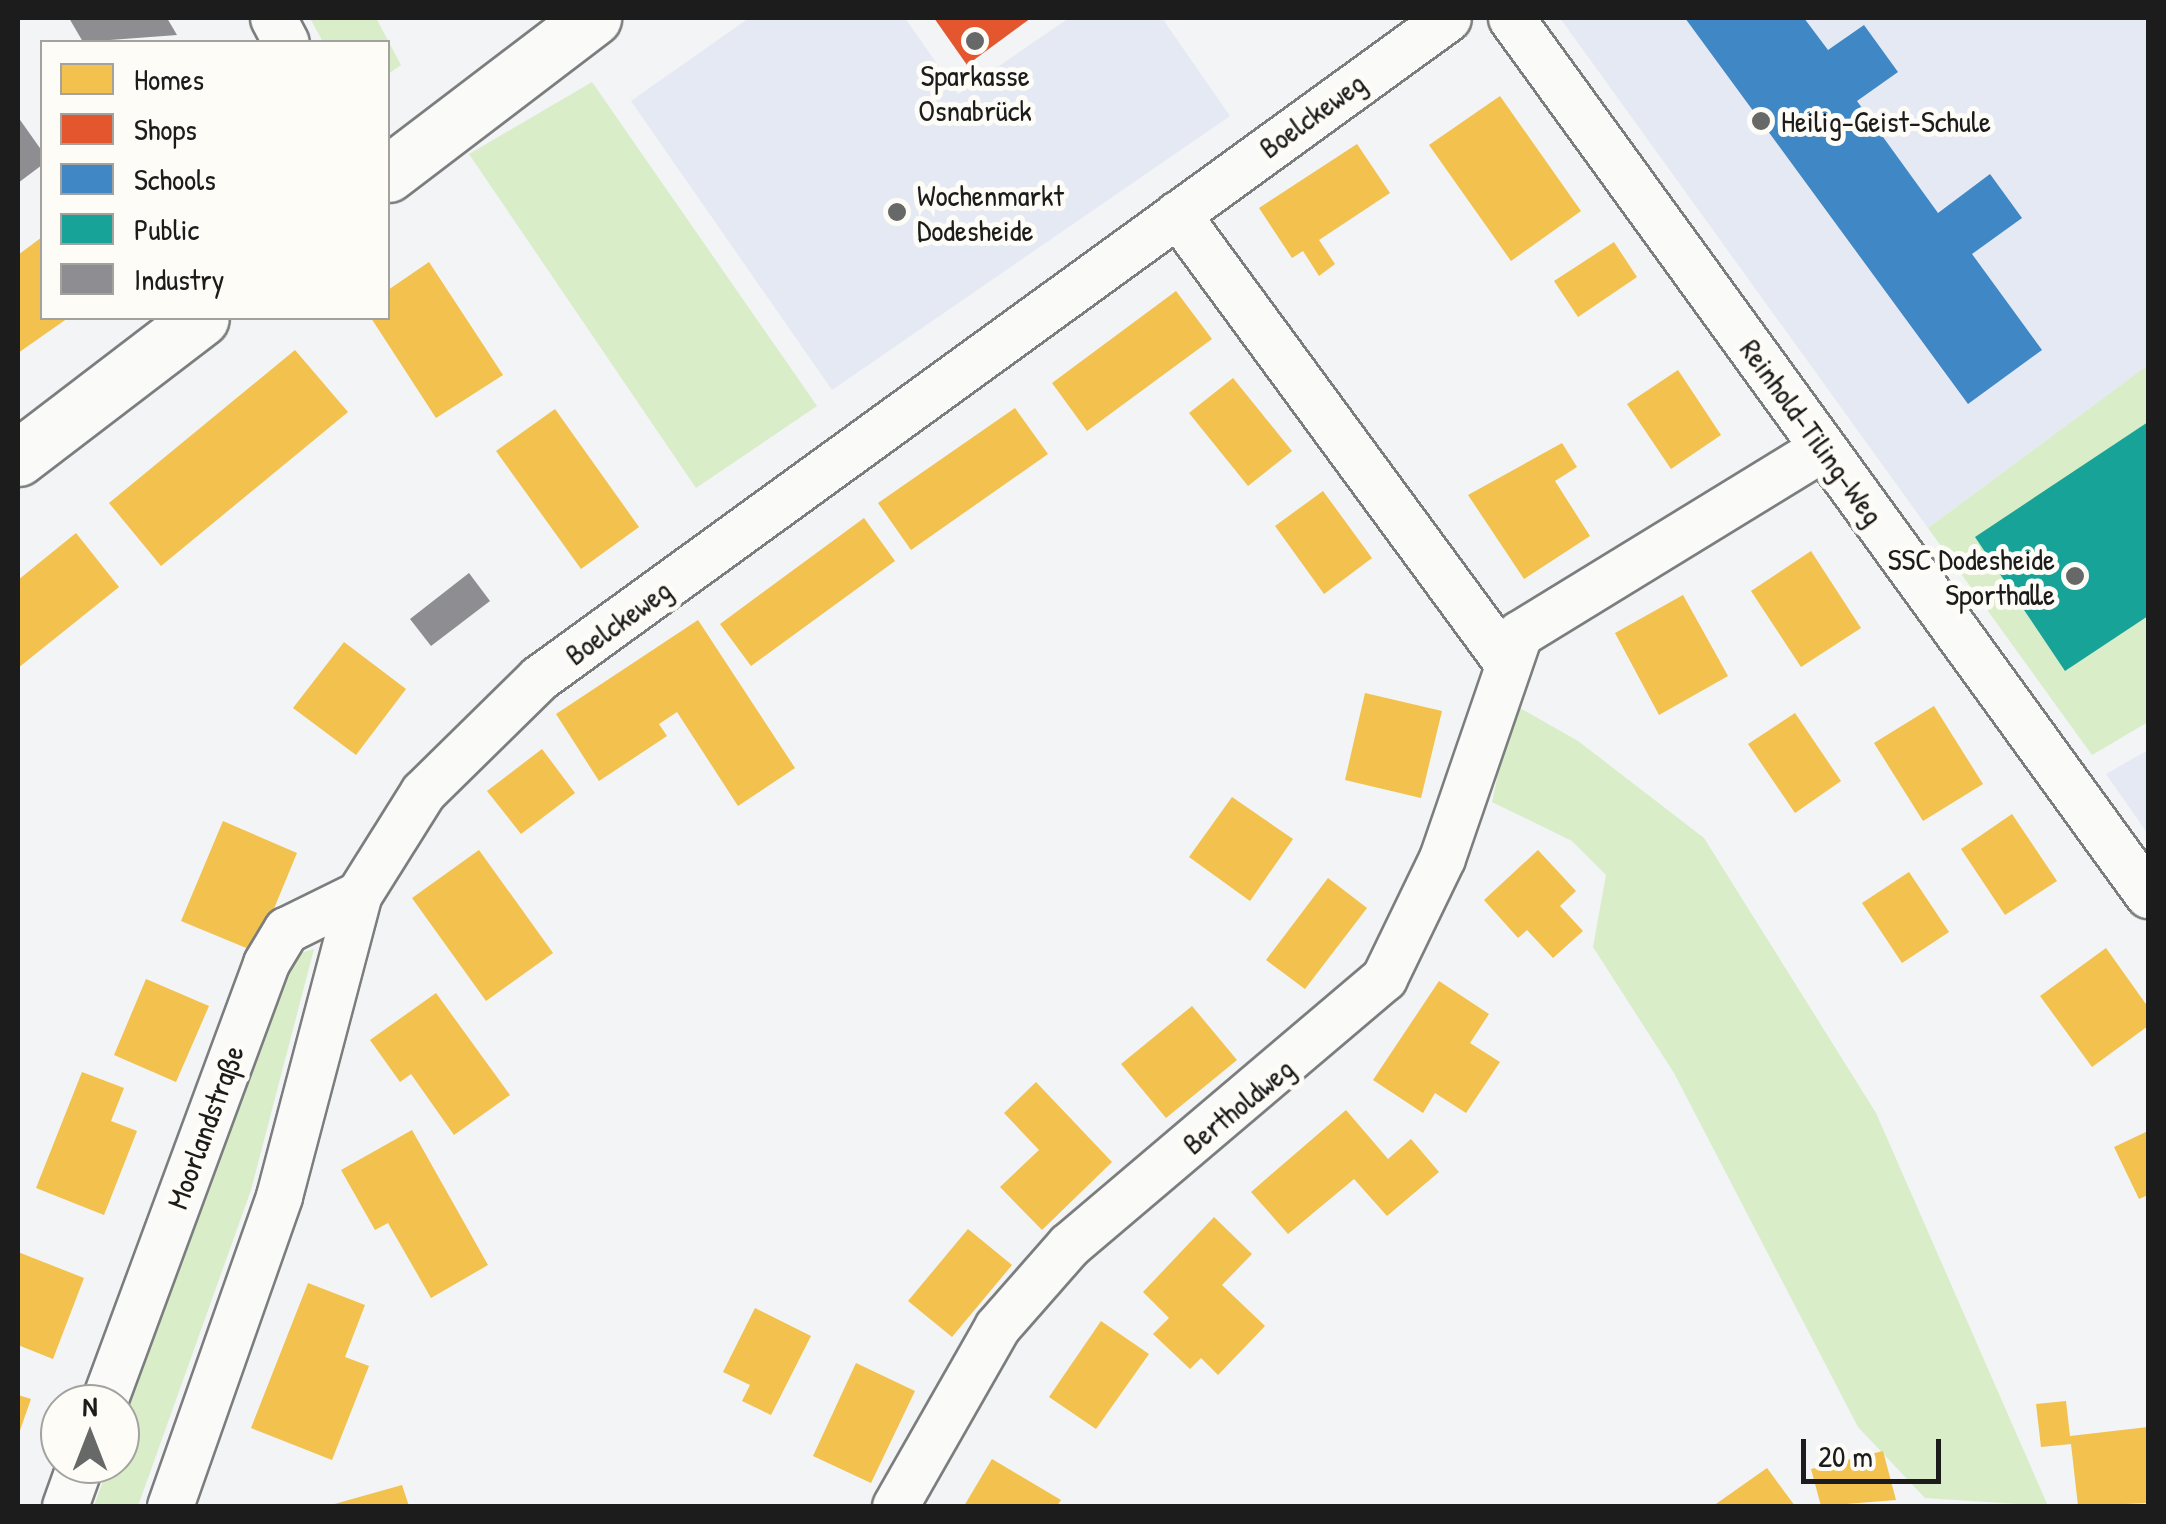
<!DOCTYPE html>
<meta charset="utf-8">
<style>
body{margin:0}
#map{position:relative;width:2166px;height:1524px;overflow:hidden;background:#f2f4f6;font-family:"Patrick Hand",sans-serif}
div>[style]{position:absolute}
.built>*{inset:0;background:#e5e9f3}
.green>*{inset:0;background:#d8edc8}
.homes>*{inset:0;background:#f2c14e}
.shops>*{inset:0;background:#e4572e}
.schools>*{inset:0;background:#3f88c5}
.public>*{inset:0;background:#17a398}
.industry>*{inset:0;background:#8d8d92}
.roads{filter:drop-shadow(2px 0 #7c7d7e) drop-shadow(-2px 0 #7c7d7e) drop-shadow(0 2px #7c7d7e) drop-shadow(0 -2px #7c7d7e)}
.minor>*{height:45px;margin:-22.5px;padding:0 22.5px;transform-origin:22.5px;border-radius:22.5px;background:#fafaf9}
.tertiary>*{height:55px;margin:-27.5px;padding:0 27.5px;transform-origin:27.5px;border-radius:27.5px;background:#fafaf9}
.dots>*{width:28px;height:28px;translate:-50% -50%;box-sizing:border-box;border:5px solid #fdfcf7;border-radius:50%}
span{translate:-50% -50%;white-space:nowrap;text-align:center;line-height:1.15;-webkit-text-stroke:10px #fdfcf7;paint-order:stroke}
.poi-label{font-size:30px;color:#1c1c1c}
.left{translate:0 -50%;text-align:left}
.right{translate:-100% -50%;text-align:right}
.street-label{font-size:30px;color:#1c1c1c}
.frame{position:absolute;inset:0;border:20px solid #1c1c1c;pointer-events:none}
.legend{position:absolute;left:40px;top:40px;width:350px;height:280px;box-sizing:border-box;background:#fdfcf7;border:2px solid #a3a29f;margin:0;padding:12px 18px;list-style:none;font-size:30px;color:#1c1c1c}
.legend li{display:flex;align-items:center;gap:20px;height:50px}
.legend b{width:50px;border:2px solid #a3a29f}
.north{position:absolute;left:40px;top:1384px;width:100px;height:100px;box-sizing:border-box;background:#fdfcf7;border:2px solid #a3a29f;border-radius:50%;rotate:0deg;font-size:28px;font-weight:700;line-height:40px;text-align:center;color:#1c1c1c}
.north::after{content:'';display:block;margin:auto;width:35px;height:45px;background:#676868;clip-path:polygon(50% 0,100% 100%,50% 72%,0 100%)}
.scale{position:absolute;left:1801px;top:1439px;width:140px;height:45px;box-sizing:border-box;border:5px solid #1c1c1c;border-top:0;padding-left:12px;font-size:30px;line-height:35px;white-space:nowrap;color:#1c1c1c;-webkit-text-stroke:8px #fdfcf7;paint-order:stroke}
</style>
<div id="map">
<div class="built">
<i style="clip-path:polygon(749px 18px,905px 18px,958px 94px,1069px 18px,1162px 18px,1230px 116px,832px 390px,631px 101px)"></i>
<i style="clip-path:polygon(1560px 18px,2148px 18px,2148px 365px,1928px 528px)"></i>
<i style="clip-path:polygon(2148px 750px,2148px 834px,2106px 774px)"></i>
</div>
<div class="green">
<i style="clip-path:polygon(310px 18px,376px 18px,401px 65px,388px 74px,388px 42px,323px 42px)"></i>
<i style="clip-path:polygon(592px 82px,817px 406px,696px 488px,469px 154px)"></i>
<i style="clip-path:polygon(2148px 365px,2148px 722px,2092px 755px,1928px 528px)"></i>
<i style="clip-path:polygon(1513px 704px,1578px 741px,1704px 838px,1876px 1113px,2048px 1506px,1925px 1498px,1858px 1427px,1674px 1073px,1593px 947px,1606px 875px,1572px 841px,1492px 802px)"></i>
<i style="clip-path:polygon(314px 949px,251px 1190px,138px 1506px,94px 1506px,109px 1464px,120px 1464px,120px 1433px,277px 982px,290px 956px)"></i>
</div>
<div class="homes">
<i style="clip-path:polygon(1500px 96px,1581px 211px,1511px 261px,1429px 145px)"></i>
<i style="clip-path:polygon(1357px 144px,1390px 193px,1319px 240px,1335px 264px,1319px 276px,1303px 251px,1292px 258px,1259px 208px)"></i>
<i style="clip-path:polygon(42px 237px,42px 318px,68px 318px,18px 353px,18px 255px)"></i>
<i style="clip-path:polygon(1614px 242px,1637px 277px,1578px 317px,1554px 281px)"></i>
<i style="clip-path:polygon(429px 262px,503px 375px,436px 418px,371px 318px,388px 318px,388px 290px)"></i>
<i style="clip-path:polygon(1176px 291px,1212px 339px,1087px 431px,1052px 383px)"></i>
<i style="clip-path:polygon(295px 350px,348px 412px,161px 566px,109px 503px)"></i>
<i style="clip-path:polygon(1678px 370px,1721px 435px,1671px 469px,1627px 404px)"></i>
<i style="clip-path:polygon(1233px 378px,1292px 451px,1248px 486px,1189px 413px)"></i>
<i style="clip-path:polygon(1015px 408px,1048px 454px,911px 550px,878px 503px)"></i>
<i style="clip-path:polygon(555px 409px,639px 527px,581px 569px,496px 451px)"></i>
<i style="clip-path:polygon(1562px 443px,1577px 467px,1555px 481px,1590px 536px,1524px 579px,1468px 495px)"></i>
<i style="clip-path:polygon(1323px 491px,1372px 558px,1324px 594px,1275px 526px)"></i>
<i style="clip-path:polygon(864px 518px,895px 561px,751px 666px,720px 624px)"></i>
<i style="clip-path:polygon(76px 533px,119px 587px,18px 668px,18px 580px)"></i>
<i style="clip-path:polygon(1811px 551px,1861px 628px,1801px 667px,1751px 591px)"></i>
<i style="clip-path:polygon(1683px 595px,1728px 676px,1659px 715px,1615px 633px)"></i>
<i style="clip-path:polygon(698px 620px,795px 768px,738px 806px,677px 712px,659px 724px,667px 736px,599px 781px,556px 714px)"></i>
<i style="clip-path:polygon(344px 642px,406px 689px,356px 755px,293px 708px)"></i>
<i style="clip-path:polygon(1365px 693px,1442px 711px,1421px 798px,1345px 780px)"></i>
<i style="clip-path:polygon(1934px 706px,1983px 784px,1923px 821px,1874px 743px)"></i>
<i style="clip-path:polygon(1795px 713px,1841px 781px,1795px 813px,1748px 744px)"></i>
<i style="clip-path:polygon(542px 749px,575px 793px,521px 834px,487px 791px)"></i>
<i style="clip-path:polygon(1232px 797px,1293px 839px,1250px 901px,1189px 857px)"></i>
<i style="clip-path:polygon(2012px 814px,2057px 881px,2005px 915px,1961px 849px)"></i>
<i style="clip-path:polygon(223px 821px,297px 853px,256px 952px,181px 921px)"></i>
<i style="clip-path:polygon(479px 850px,553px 953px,486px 1001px,412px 898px)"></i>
<i style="clip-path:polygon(1538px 850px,1576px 891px,1560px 906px,1583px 931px,1553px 958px,1527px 930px,1518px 938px,1484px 900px)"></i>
<i style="clip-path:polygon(1909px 872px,1949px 932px,1902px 963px,1862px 903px)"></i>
<i style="clip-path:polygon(1328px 878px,1367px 908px,1305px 989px,1266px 960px)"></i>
<i style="clip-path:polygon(2106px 948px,2148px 1007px,2148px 1026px,2092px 1067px,2040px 996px)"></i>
<i style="clip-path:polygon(146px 979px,209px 1006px,176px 1082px,114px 1055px)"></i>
<i style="clip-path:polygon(1439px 981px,1489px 1014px,1470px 1043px,1500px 1062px,1466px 1113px,1435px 1093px,1423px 1113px,1373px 1080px)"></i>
<i style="clip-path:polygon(436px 993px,510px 1095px,454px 1135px,411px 1074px,400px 1082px,370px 1040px)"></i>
<i style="clip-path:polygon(1192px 1006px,1237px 1060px,1166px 1118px,1121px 1064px)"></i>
<i style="clip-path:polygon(82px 1072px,124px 1088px,111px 1121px,137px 1131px,104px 1215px,36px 1188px)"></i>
<i style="clip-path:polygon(1036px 1082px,1112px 1162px,1042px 1230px,1000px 1187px,1039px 1150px,1004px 1113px)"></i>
<i style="clip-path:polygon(1346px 1110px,1388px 1159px,1411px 1139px,1439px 1172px,1387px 1216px,1354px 1179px,1288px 1234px,1251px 1192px)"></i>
<i style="clip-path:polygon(412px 1130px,488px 1265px,431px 1298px,388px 1223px,375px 1230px,341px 1170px)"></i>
<i style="clip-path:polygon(2148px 1131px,2148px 1195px,2139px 1199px,2114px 1147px)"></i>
<i style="clip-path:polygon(1214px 1217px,1252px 1254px,1222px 1285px,1265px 1326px,1218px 1375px,1201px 1358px,1190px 1369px,1153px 1334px,1169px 1318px,1143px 1292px)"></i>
<i style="clip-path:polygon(968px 1229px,1012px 1265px,952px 1337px,908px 1301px)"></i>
<i style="clip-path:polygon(18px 1252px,84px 1278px,53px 1359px,18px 1345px)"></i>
<i style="clip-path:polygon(308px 1283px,365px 1305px,345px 1357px,369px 1366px,332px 1460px,251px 1428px)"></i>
<i style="clip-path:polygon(755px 1308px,811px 1336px,771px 1415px,742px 1401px,750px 1385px,723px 1372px)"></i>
<i style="clip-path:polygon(1101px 1321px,1149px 1354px,1096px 1429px,1049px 1397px)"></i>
<i style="clip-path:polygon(856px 1363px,915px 1391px,871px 1483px,813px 1456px)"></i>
<i style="clip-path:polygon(18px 1395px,31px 1399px,18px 1436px)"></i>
<i style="clip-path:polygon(2066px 1401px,2070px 1436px,2148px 1427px,2148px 1503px,2078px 1506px,2071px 1444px,2041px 1447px,2036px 1404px)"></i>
<i style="clip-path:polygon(1883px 1451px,1896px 1500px,1821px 1506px,1811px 1469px)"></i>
<i style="clip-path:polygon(992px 1459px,1061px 1500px,1057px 1506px,964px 1506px)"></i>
<i style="clip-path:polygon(1767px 1468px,1795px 1506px,1713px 1506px)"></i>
<i style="clip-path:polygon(402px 1485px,409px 1506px,332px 1506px,331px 1505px)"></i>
</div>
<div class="shops">
<i style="clip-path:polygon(934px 18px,1031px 18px,967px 65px)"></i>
</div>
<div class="schools">
<i style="clip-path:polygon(1685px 18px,1804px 18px,1828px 50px,1864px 25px,1898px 72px,1857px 101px,1938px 213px,1990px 174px,2022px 218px,1972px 254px,2042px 350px,1968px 404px)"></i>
</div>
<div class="public">
<i style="clip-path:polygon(2148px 422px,2148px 616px,2065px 671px,1975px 537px)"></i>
</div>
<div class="industry">
<i style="clip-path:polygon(69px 18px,167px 18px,177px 35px,83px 42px)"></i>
<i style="clip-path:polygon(18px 117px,42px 151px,42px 165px,18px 183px)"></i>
<i style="clip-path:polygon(469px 573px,490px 601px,431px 646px,410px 619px)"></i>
</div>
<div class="roads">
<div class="minor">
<i style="left:273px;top:18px;width:27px;rotate:62deg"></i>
<i style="left:1511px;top:18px;width:1084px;rotate:54.01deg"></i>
<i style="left:1177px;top:214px;width:554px;rotate:53.67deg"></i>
<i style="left:103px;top:1404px;width:470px;rotate:-69.7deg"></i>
<i style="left:266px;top:963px;width:39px;rotate:-59deg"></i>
<i style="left:286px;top:930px;width:81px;rotate:-26.3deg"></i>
<i style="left:65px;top:1506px;width:45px;rotate:-70.3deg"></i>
<i style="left:170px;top:1506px;width:329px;rotate:-70.6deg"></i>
<i style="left:279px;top:1196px;width:312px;rotate:-75.2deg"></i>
<i style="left:359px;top:894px;width:120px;rotate:-57.9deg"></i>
<i style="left:423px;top:792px;width:163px;rotate:-44.5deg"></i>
<i style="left:539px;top:678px;width:1123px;rotate:-35.98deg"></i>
<i style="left:895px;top:1506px;width:206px;rotate:-60.3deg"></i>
<i style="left:997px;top:1327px;width:109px;rotate:-48.7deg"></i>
<i style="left:1069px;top:1245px;width:413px;rotate:-40.3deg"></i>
<i style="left:1384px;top:978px;width:133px;rotate:-64.2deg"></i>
<i style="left:1442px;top:858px;width:237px;rotate:-71deg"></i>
<i style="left:1519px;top:634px;width:356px;rotate:-31.5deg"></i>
</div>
<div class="tertiary">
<i style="left:388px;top:174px;width:258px;rotate:-37.3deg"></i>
<i style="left:18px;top:458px;width:230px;rotate:-37.4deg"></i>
</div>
</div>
<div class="dots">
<i style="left:975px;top:41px;background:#676868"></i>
<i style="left:1761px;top:121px;background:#676868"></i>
<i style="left:897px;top:212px;background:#676868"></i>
<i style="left:2075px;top:576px;background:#676868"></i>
</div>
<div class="poi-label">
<span style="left:975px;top:92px">Sparkasse<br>Osnabrück</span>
<span class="left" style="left:1781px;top:121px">Heilig-Geist-Schule</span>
<span class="left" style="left:917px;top:212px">Wochenmarkt<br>Dodesheide</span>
<span class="right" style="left:2055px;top:576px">SSC Dodesheide<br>Sporthalle</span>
</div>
<div class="street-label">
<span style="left:1312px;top:115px;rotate:-36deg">Boelckeweg</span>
<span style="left:1812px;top:432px;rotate:54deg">Reinhold-Tiling-Weg</span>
<span style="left:618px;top:622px;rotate:-36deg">Boelckeweg</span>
<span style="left:1238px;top:1106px;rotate:-39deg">Bertholdweg</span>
<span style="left:205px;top:1127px;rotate:-70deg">Moorlandstraße</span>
</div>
<div class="frame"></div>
<ul class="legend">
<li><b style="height:28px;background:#f2c14e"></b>Homes</li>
<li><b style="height:28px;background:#e4572e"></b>Shops</li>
<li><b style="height:28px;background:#3f88c5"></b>Schools</li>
<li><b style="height:28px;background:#17a398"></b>Public</li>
<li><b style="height:28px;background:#8d8d92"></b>Industry</li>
</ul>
<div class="north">N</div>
<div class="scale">20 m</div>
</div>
